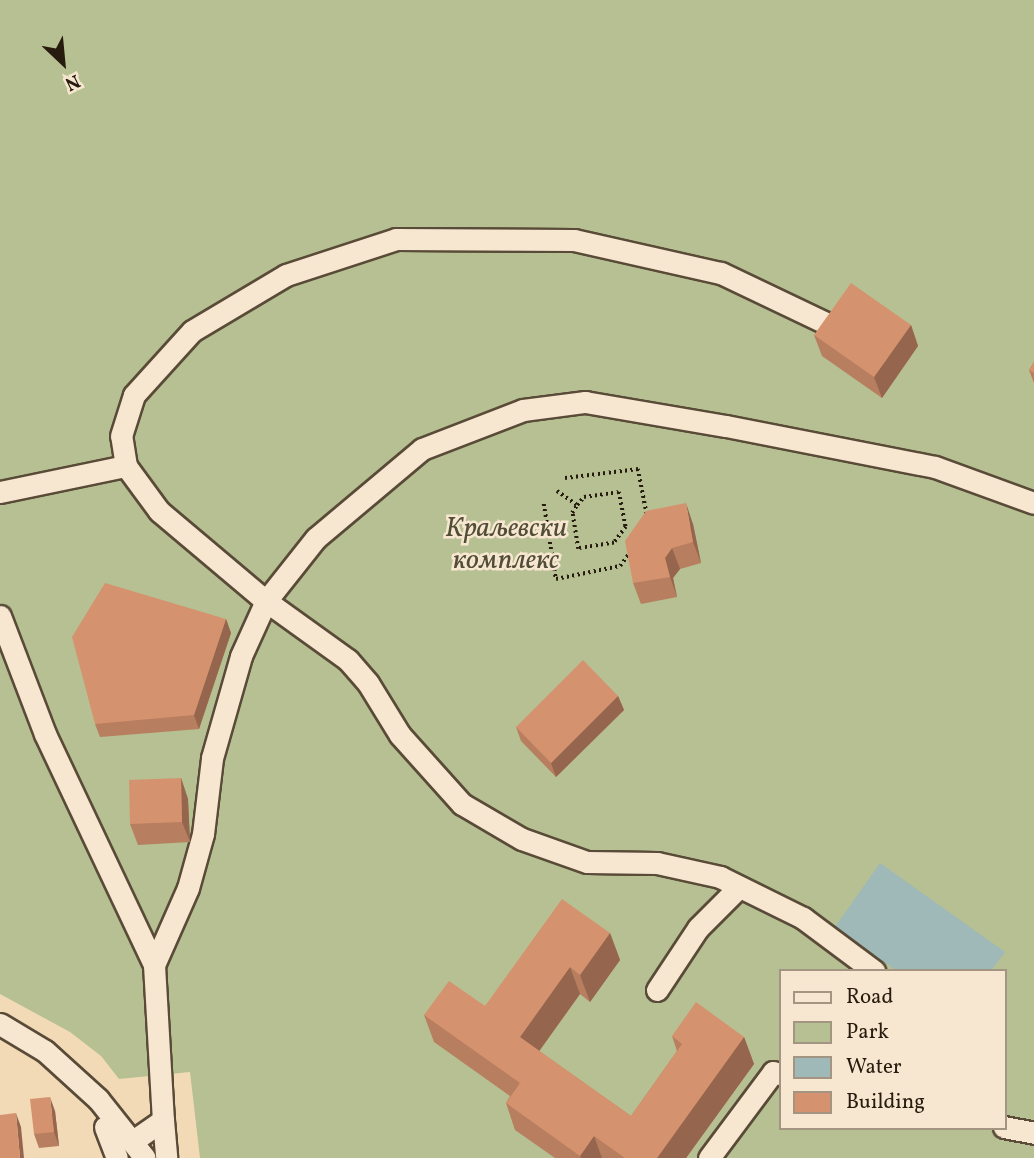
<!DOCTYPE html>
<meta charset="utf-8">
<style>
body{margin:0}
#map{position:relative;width:1034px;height:1158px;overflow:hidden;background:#f3dab7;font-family:Vollkorn,serif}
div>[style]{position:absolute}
.green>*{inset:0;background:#b6c092}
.water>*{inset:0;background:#9fb8b8}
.path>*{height:3.5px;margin-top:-1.75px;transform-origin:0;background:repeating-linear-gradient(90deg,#261b0e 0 2px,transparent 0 5.5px)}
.roads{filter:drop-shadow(2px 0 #594b38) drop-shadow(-2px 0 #594b38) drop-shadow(0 2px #594b38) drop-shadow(0 -2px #594b38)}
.minor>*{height:21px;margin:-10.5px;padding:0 10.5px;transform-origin:10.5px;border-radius:10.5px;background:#f7e7d0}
.wall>*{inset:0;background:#b77e5f}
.shaded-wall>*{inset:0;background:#95664d}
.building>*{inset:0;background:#d5926e}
span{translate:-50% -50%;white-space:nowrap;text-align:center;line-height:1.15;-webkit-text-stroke:5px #f7e7d0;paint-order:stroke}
.park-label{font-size:28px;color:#514d36;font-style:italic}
.legend{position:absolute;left:779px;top:969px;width:228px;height:161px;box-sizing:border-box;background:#f7e7d0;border:2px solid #a39582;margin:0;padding:9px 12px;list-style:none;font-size:21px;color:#261b0e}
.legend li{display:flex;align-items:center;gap:14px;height:35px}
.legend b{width:35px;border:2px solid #a39582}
.north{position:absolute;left:28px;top:28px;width:70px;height:70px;-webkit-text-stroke:5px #f7e7d0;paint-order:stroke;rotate:154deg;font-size:19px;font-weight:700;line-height:28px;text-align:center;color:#261b0e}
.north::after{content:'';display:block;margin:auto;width:24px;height:32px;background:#261b0e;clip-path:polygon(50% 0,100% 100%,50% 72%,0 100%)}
</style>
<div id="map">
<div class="green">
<i style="clip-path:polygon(evenodd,0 0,1034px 0,1034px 1158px,200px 1158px,190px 1072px,119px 1079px,101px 1056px,70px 1032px,0 994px,0 0,780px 971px,1004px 971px,1004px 1128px,780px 1128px,780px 971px)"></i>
</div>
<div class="water">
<i style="clip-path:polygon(880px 863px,1005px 952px,991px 971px,897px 971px,835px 927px)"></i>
</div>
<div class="path">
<i style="left:565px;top:478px;width:74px;rotate:-7deg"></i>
<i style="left:638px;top:469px;width:47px;rotate:78.9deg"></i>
<i style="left:557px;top:491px;width:24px;rotate:35deg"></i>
<i style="left:619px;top:492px;width:36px;rotate:79deg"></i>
<i style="left:626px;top:527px;width:20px;rotate:127deg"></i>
<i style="left:614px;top:543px;width:36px;rotate:171deg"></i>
<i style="left:578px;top:549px;width:36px;rotate:-99deg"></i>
<i style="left:572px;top:513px;width:9px;rotate:-58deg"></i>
<i style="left:577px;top:505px;width:11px;rotate:-49deg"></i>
<i style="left:584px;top:497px;width:35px;rotate:-8deg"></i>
<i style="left:544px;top:504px;width:76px;rotate:80.9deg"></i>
<i style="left:556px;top:579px;width:65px;rotate:-11.5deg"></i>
<i style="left:620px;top:566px;width:17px;rotate:-54deg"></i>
</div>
<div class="roads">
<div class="minor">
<i style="left:126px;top:466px;width:56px;rotate:53.7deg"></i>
<i style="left:159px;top:511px;width:140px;rotate:40.1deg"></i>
<i style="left:266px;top:601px;width:80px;rotate:-51.6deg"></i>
<i style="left:316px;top:538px;width:138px;rotate:-40deg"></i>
<i style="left:422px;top:449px;width:108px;rotate:-21.1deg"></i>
<i style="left:523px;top:410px;width:63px;rotate:-7.4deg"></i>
<i style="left:585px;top:402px;width:143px;rotate:9.7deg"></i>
<i style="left:726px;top:426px;width:213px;rotate:11.1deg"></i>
<i style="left:935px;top:467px;width:105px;rotate:20deg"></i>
<i style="left:0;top:492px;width:129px;rotate:-11.7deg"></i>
<i style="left:126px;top:466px;width:30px;rotate:-99deg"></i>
<i style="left:121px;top:436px;width:43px;rotate:-72.4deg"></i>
<i style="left:134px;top:395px;width:86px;rotate:-47.8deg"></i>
<i style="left:192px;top:331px;width:109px;rotate:-30.8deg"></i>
<i style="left:286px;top:275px;width:116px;rotate:-18.1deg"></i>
<i style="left:396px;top:239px;width:178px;rotate:0.3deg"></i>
<i style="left:574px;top:240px;width:151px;rotate:12.7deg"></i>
<i style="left:721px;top:273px;width:116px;rotate:25.5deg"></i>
<i style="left:0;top:616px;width:126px;rotate:69.1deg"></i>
<i style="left:45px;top:734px;width:255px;rotate:64.7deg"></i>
<i style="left:154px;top:965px;width:155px;rotate:86.7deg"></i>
<i style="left:163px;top:1120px;width:33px;rotate:145deg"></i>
<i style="left:136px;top:1139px;width:26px;rotate:-169deg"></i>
<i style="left:154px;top:965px;width:84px;rotate:-66.2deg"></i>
<i style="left:188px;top:888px;width:56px;rotate:-74.5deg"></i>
<i style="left:203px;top:834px;width:77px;rotate:-83.2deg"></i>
<i style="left:212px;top:758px;width:106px;rotate:-74.1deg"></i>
<i style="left:241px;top:656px;width:60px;rotate:-65.6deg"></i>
<i style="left:266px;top:601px;width:101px;rotate:35.7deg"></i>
<i style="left:348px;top:660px;width:30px;rotate:49deg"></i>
<i style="left:368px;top:683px;width:61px;rotate:58.4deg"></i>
<i style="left:400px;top:735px;width:93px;rotate:48.1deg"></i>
<i style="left:462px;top:804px;width:69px;rotate:30.3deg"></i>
<i style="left:522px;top:839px;width:69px;rotate:19.5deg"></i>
<i style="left:587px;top:862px;width:70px;rotate:0.8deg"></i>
<i style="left:657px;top:863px;width:65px;rotate:12.5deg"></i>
<i style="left:720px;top:877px;width:93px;rotate:26.3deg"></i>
<i style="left:803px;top:918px;width:89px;rotate:36.7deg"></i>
<i style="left:657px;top:990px;width:74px;rotate:-56.5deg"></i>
<i style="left:698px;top:928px;width:58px;rotate:-45deg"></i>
<i style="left:0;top:1024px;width:52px;rotate:31deg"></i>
<i style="left:45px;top:1051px;width:72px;rotate:42.2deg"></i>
<i style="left:98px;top:1099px;width:75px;rotate:51.5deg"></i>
<i style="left:163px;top:1120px;width:38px;rotate:85deg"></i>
<i style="left:105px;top:1127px;width:33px;rotate:69deg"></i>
<i style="left:1004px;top:1127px;width:31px;rotate:11deg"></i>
<i style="left:709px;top:1158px;width:107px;rotate:-53.3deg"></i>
<i style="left:773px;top:1072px;width:7px;rotate:16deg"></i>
</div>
</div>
<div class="wall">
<i style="clip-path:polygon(911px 325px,918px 346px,882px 398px,822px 356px,814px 335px)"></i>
<i style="clip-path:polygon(1034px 362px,1034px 383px,1029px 370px)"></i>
<i style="clip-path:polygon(693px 524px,701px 563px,680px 569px,673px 578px,677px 597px,641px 604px,633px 583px)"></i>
<i style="clip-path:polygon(226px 619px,231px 633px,199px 729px,100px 737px,95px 724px)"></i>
<i style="clip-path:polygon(618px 696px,624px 710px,556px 777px,521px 741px,516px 727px)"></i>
<i style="clip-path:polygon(181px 778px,188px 799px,190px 842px,138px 845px,130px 824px)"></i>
<i style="clip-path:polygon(610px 933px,620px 960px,590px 1002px,580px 994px,539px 1051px,631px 1116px,677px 1051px,672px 1036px,744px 1037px,754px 1064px,686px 1158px,555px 1158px,515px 1130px,506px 1103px,510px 1096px,434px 1042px,424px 1015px,485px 1006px)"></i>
<i style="clip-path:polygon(55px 1111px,59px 1146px,39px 1148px,34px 1134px)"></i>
</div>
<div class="shaded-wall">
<i style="clip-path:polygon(911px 325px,918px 346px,882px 398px,874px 377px)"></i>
<i style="clip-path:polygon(686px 503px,693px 524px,701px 563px,693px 542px)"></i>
<i style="clip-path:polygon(672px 548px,680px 569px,673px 578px,677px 597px,670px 577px,665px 558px)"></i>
<i style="clip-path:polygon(226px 619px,231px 633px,199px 729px,194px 715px)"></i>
<i style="clip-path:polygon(618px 696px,624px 710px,556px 777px,551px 763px)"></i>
<i style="clip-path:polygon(181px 778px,188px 799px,190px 842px,182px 822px)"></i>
<i style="clip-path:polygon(610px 933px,620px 960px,590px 1002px,580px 975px)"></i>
<i style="clip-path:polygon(570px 967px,580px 994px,530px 1064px,520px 1037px)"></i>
<i style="clip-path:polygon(744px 1037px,754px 1064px,686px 1158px,657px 1158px)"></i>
<i style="clip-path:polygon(50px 1097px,55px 1111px,59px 1146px,54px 1132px)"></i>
<i style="clip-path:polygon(16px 1113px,21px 1127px,24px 1158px,20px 1158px)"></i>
<i style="clip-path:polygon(594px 1136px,602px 1158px,581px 1158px,580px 1156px)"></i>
</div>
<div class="building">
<i style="clip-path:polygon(851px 283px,911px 325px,874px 377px,814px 335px)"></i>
<i style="clip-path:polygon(1034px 362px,1034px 373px,1029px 370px)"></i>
<i style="clip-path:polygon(686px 503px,693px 542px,672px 548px,665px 558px,670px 577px,633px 583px,625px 541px,646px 511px)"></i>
<i style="clip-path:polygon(105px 583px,226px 619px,194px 715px,95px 724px,72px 637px)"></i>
<i style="clip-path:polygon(583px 660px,618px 696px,551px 763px,516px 727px)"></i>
<i style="clip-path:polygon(181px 778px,182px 822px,130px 824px,129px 780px)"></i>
<i style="clip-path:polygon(562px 899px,610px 933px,580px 975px,570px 967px,520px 1037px,631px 1116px,682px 1044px,672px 1036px,696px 1002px,744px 1037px,657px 1158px,625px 1158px,594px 1136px,580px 1156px,506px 1103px,520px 1083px,424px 1015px,449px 981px,485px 1006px)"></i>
<i style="clip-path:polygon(50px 1097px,54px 1132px,34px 1134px,30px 1099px)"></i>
<i style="clip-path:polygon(16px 1113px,20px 1158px,0 1158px,0 1115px)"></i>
</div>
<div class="park-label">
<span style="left:506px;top:545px">Краљевски<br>комплекс</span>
</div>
<ul class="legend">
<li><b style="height:9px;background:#f7e7d0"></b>Road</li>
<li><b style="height:19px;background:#b6c092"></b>Park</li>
<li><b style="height:19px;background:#9fb8b8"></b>Water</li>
<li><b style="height:19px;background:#d5926e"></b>Building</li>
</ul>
<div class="north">N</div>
</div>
